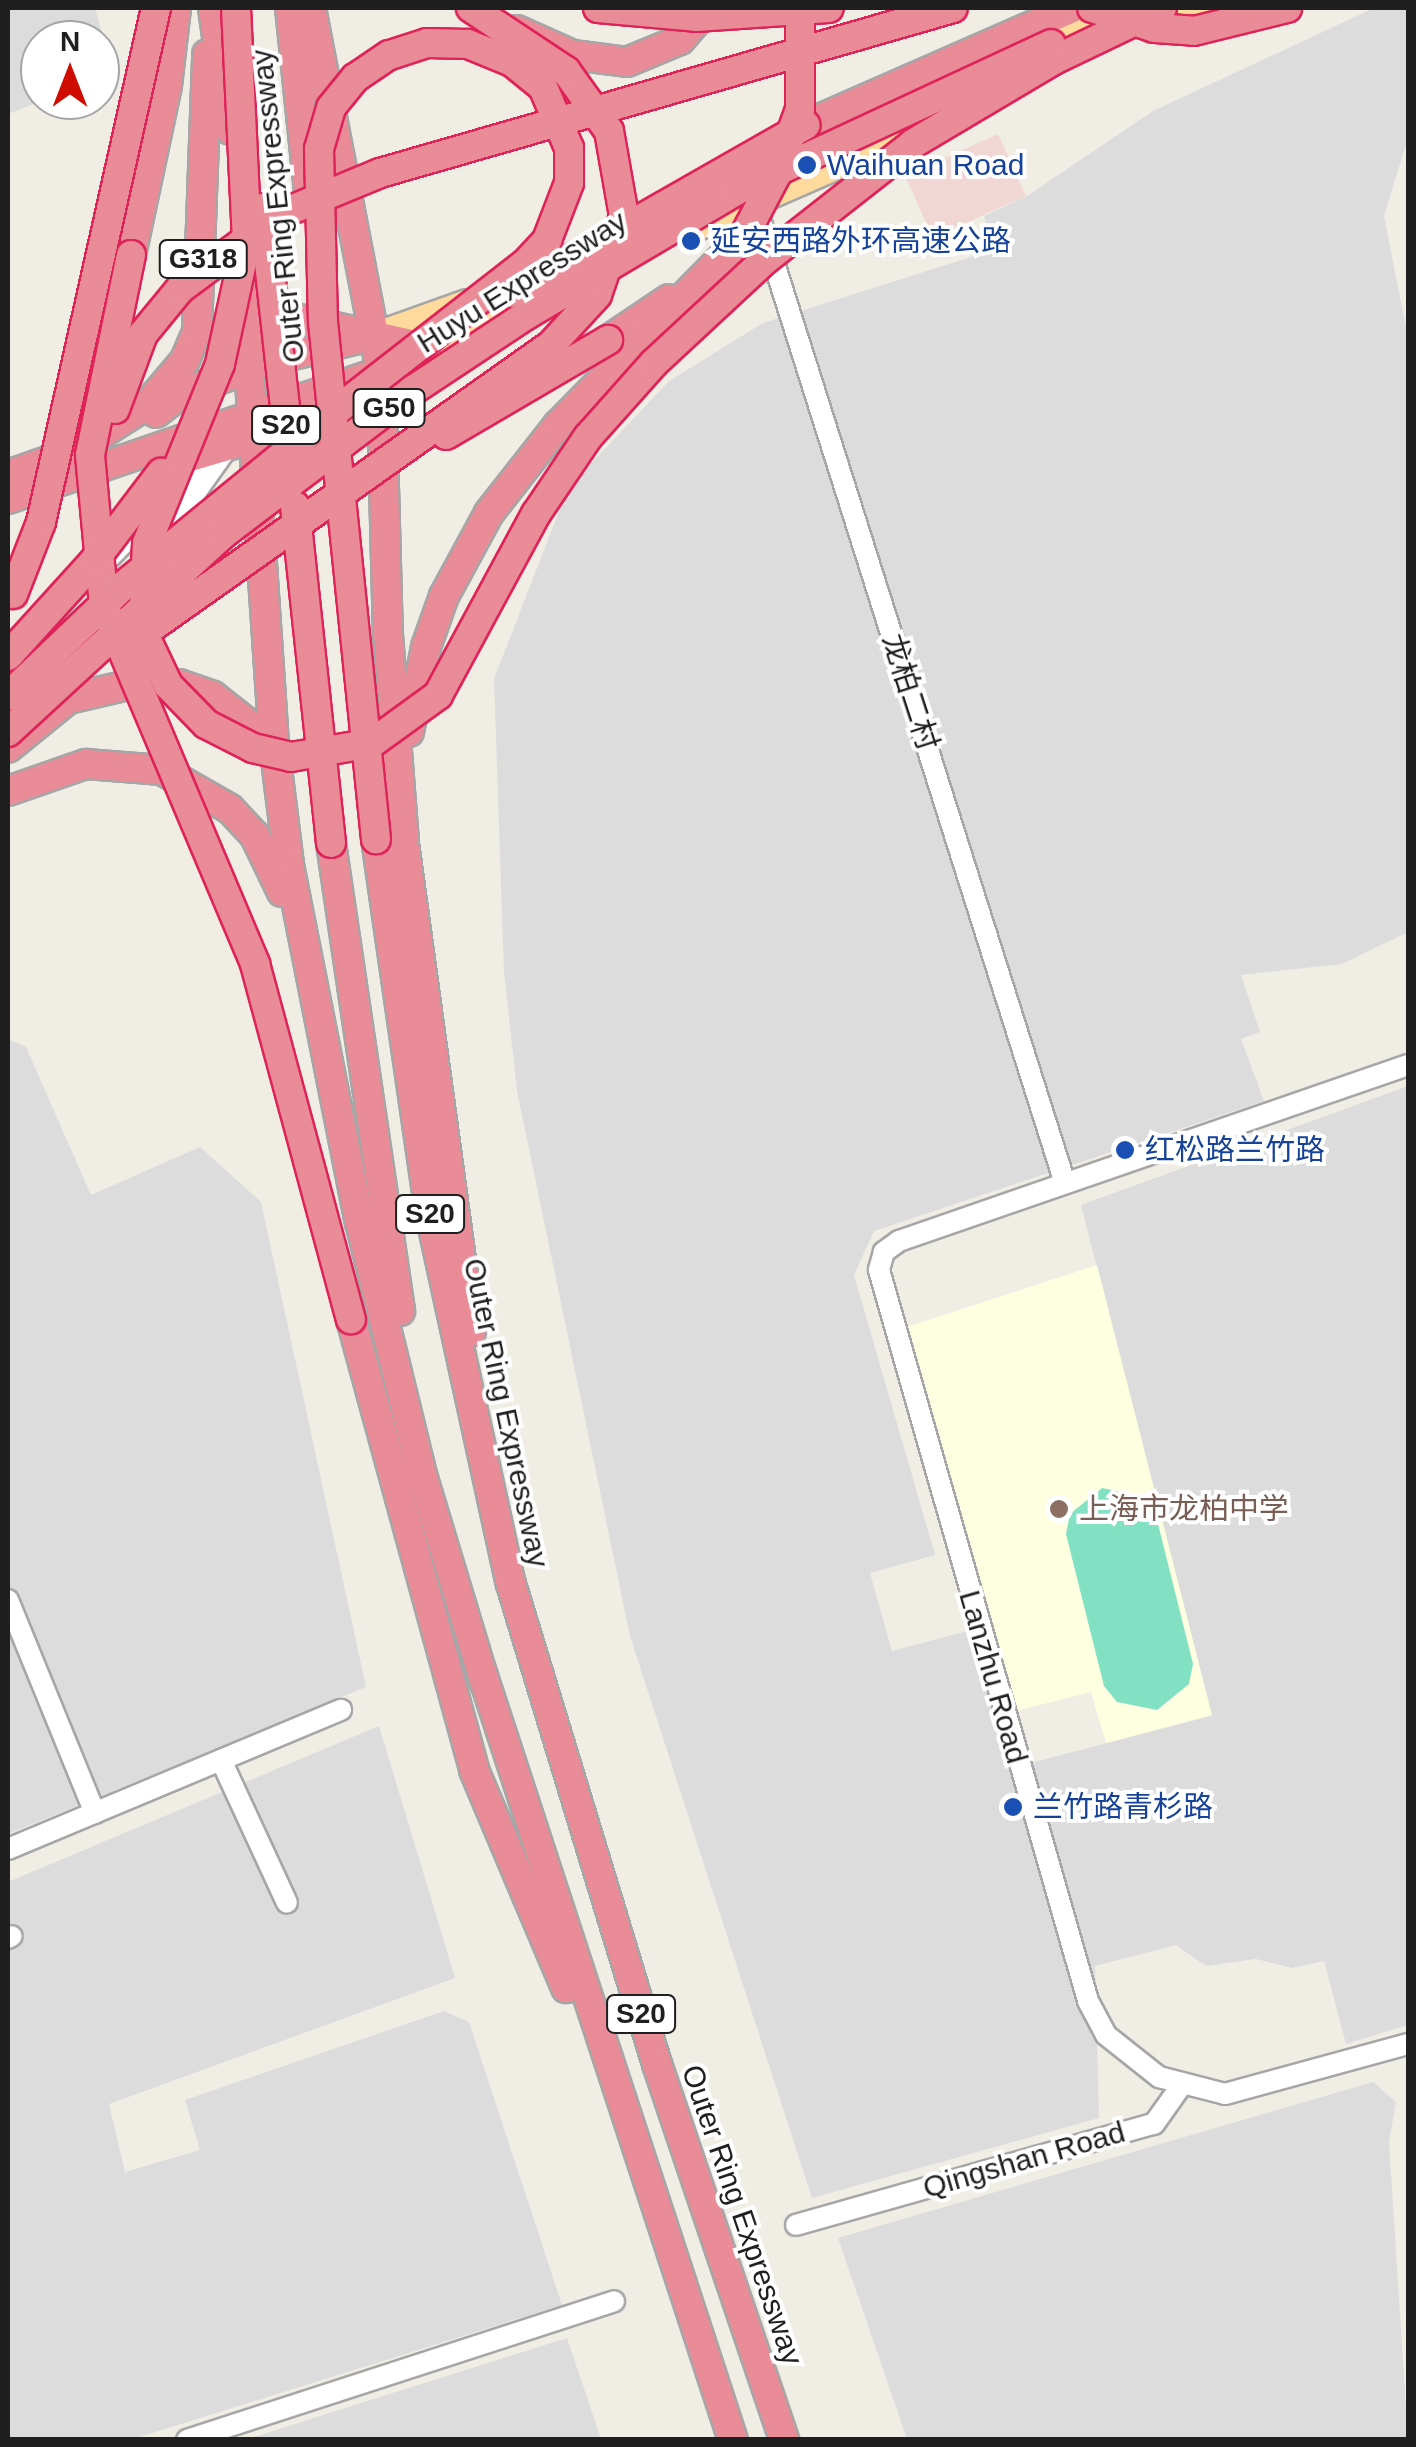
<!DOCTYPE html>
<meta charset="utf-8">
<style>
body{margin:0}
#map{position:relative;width:1416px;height:2447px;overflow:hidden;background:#f0ede5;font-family:Helvetica,"Noto Sans SC",sans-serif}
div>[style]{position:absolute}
.residential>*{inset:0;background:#dddcdc}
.commercial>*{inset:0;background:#f1d7d4}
.education>*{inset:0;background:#fdffe0}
.pitch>*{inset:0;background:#82e1c2}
.roads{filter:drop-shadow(2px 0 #a6a6a6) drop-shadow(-2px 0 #a6a6a6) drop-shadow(0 2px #a6a6a6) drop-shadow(0 -2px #a6a6a6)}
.minor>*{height:20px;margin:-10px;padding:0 10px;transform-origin:10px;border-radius:10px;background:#fff}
.major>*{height:25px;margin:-12.5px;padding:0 12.5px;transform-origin:12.5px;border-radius:12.5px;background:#feda9d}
.highway>*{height:28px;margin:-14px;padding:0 14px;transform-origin:14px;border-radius:14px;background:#e98c98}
.bridges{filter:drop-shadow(2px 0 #df2258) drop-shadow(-2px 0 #df2258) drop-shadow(0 2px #df2258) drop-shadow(0 -2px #df2258)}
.highway-bridge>*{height:28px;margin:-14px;padding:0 14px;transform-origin:14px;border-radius:14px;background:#e98c98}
.dots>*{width:28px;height:28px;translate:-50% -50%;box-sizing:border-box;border:5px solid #fff;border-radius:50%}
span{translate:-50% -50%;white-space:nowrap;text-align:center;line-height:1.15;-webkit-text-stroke:8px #fff;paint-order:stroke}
.shield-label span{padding:2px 8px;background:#fff;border:2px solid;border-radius:8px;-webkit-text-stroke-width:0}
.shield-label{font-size:28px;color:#1f1f1f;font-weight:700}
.transit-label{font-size:30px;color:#164399}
.left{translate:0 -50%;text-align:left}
.street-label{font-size:30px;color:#1f1f1f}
.education-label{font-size:30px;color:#785e54}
.frame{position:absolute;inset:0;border:10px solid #1f1f1f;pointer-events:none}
.north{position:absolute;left:20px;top:20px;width:100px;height:100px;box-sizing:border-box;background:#fff;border:2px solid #a5a5a5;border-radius:50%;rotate:0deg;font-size:28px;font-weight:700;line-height:40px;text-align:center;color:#1f1f1f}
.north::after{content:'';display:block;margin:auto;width:35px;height:45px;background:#cf0c00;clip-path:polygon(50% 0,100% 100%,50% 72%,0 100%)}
</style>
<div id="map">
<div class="residential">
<i style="clip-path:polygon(8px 8px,95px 8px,114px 73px,100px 78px,100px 40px,40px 40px,44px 100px,8px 114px)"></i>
<i style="clip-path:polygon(1374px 8px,1408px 8px,1408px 138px,1384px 216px,1408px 338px,1408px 932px,1342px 964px,1241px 975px,1260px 1032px,1241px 1039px,1264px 1101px,874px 1231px,854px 1275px,935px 1555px,870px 1573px,892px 1651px,979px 1628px,1019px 1766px,1211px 1716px,1081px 1205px,1408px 1086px,1408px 2025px,1346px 2044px,1324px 1961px,1292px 1968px,1256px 1959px,1206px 1966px,1176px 1945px,1095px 1966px,1099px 2118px,812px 2198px,630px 1636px,517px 1091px,504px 973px,494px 679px,568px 488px,669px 381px,763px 323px,993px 250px,984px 216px,1027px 196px,1153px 111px)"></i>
<i style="clip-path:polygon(8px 1039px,26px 1047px,91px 1195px,200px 1147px,261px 1202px,366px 1687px,8px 1834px)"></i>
<i style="clip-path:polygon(379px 1726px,455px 1978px,109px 2104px,125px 2172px,200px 2150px,185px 2100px,444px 2011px,469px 2022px,562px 2305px,133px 2439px,8px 2439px,8px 1882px)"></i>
<i style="clip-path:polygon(1373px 2082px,1396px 2102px,1389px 2142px,1408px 2439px,907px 2439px,838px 2238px)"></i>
<i style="clip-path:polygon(567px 2338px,601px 2439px,248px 2439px,345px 2408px)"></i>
</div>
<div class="commercial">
<i style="clip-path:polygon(998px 134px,1026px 196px,933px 238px,905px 176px)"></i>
</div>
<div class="education">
<i style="clip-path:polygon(1097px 1265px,1212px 1715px,1106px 1743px,1091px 1692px,1016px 1711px,907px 1327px)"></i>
</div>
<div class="pitch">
<i style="clip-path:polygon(1102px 1488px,1141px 1496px,1155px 1512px,1193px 1664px,1189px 1684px,1157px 1710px,1117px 1702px,1104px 1686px,1066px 1534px,1070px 1514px)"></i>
</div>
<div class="roads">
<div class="minor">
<i style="left:755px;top:203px;width:1028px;rotate:72.45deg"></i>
<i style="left:156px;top:548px;width:131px;rotate:-54.6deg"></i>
<i style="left:110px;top:557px;width:146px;rotate:-45.6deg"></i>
<i style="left:1408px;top:1065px;width:539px;rotate:160.93deg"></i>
<i style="left:899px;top:1241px;width:19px;rotate:144deg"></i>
<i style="left:884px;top:1252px;width:19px;rotate:106deg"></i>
<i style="left:879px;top:1270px;width:760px;rotate:74.04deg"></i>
<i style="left:1088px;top:2001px;width:38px;rotate:62deg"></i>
<i style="left:1106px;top:2035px;width:68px;rotate:38.4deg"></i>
<i style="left:1159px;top:2077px;width:68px;rotate:14.4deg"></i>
<i style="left:1225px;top:2094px;width:190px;rotate:-15.3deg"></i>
<i style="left:8px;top:1600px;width:230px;rotate:67.8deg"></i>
<i style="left:221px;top:1760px;width:157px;rotate:65.2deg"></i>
<i style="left:8px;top:1849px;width:361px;rotate:-22.7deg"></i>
<i style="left:8px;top:1938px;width:4px;rotate:-27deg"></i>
<i style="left:796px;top:2225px;width:372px;rotate:-15.8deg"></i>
<i style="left:1154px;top:2124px;width:47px;rotate:-54.6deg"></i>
<i style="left:187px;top:2440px;width:449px;rotate:-18deg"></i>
</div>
<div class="major">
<i style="left:1151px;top:29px;width:54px;rotate:-22.8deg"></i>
<i style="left:1030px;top:45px;width:90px;rotate:-24.3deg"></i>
<i style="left:688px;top:231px;width:260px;rotate:-23.6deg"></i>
<i style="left:374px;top:335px;width:98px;rotate:-19.7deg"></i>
<i style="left:424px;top:350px;width:115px;rotate:-24.1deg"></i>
</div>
<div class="highway">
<i style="left:213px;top:8px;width:123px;rotate:82.1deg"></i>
<i style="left:290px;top:8px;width:185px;rotate:84.1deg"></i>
<i style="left:311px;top:8px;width:370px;rotate:79.1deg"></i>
<i style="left:381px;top:371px;width:263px;rotate:88.5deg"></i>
<i style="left:388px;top:634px;width:210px;rotate:85.6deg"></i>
<i style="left:404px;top:843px;width:493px;rotate:82.2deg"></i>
<i style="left:517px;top:30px;width:61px;rotate:24.1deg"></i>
<i style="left:573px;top:55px;width:54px;rotate:7.4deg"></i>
<i style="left:627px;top:62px;width:57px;rotate:-22.5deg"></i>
<i style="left:680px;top:40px;width:43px;rotate:-48.8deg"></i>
<i style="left:806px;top:125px;width:292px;rotate:-23.7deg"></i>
<i style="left:131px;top:255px;width:173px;rotate:-78deg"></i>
<i style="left:167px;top:86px;width:79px;rotate:-83.4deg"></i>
<i style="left:243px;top:277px;width:468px;rotate:86.2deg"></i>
<i style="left:274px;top:744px;width:122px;rotate:82.9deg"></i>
<i style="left:289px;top:865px;width:364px;rotate:78.8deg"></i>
<i style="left:360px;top:1222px;width:264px;rotate:76.2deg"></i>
<i style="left:423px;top:1478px;width:215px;rotate:73.2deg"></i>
<i style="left:251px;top:308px;width:181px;rotate:12.7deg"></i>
<i style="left:608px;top:340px;width:73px;rotate:-33.9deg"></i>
<i style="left:156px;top:413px;width:31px;rotate:-38deg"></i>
<i style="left:180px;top:394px;width:95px;rotate:-20.3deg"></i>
<i style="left:269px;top:361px;width:108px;rotate:-13.9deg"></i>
<i style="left:73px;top:452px;width:89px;rotate:-32.6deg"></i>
<i style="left:148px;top:404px;width:57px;rotate:-49.9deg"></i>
<i style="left:185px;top:360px;width:30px;rotate:-67deg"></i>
<i style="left:197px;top:332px;width:278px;rotate:-87.9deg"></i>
<i style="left:163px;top:465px;width:95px;rotate:-16.5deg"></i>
<i style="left:8px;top:475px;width:69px;rotate:-19.5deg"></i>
<i style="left:8px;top:499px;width:394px;rotate:-18.9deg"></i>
<i style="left:409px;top:732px;width:87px;rotate:-78.7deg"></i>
<i style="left:426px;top:647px;width:54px;rotate:-70.6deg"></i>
<i style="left:444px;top:596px;width:94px;rotate:-61.5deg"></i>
<i style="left:489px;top:513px;width:112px;rotate:-51.9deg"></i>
<i style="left:558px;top:425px;width:265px;rotate:-45.5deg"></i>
<i style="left:8px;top:748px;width:77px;rotate:-39.2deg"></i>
<i style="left:68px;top:699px;width:75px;rotate:-13.1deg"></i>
<i style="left:141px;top:682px;width:38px;rotate:3deg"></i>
<i style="left:179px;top:684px;width:36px;rotate:19deg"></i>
<i style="left:213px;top:696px;width:78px;rotate:38.2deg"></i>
<i style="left:8px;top:791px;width:83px;rotate:-19.1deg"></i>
<i style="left:86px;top:764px;width:76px;rotate:4.5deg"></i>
<i style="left:162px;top:770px;width:78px;rotate:29.8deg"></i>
<i style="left:230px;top:809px;width:37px;rotate:47deg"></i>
<i style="left:255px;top:836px;width:62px;rotate:64.3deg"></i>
<i style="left:376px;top:839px;width:374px;rotate:81.8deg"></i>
<i style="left:429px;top:1209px;width:384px;rotate:77.7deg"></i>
<i style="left:511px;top:1584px;width:502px;rotate:73.08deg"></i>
<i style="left:657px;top:2064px;width:397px;rotate:71.3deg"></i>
<i style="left:331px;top:843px;width:473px;rotate:81.6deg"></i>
<i style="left:351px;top:1319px;width:467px;rotate:74.7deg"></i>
<i style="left:474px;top:1770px;width:237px;rotate:67.1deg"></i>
<i style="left:481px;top:1670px;width:810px;rotate:71.88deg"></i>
</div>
</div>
<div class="bridges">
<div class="highway-bridge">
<i style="left:236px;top:8px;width:231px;rotate:87.3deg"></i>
<i style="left:247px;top:239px;width:128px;rotate:102.2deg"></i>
<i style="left:220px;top:364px;width:193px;rotate:112.2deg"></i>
<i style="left:147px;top:543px;width:89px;rotate:92.6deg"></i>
<i style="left:143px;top:632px;width:59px;rotate:64.7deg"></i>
<i style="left:168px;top:685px;width:54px;rotate:45.7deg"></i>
<i style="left:206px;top:724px;width:53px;rotate:27.1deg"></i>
<i style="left:253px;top:748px;width:39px;rotate:13deg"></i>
<i style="left:291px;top:757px;width:82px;rotate:-9.8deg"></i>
<i style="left:372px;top:743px;width:82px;rotate:-36deg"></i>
<i style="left:438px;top:695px;width:206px;rotate:-61.6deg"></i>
<i style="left:536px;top:514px;width:93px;rotate:-56deg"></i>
<i style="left:588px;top:437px;width:99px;rotate:-48.3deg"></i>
<i style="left:654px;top:363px;width:151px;rotate:-42.9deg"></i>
<i style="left:765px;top:260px;width:189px;rotate:-38.1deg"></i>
<i style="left:914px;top:143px;width:161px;rotate:-30.7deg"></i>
<i style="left:1052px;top:61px;width:122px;rotate:-25.7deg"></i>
<i style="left:598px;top:8px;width:98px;rotate:5.2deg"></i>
<i style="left:696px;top:17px;width:133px;rotate:-3.9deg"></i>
<i style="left:1092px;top:8px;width:66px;rotate:17.6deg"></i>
<i style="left:1155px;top:28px;width:39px;rotate:4deg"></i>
<i style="left:1194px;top:31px;width:96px;rotate:-13.9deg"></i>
<i style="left:263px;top:208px;width:257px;rotate:83.7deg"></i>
<i style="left:744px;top:236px;width:69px;rotate:-62.3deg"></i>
<i style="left:776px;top:175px;width:70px;rotate:-70deg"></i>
<i style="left:800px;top:109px;width:101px;rotate:-90deg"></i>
<i style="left:131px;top:255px;width:204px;rotate:101.6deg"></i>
<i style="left:90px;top:455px;width:152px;rotate:84.7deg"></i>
<i style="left:104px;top:606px;width:389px;rotate:67.1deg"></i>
<i style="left:255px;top:964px;width:368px;rotate:74.9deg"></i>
<i style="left:511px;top:293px;width:339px;rotate:-29.7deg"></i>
<i style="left:115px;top:409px;width:80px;rotate:-69.5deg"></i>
<i style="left:143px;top:334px;width:58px;rotate:-50.6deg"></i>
<i style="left:180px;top:289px;width:126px;rotate:-36.6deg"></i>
<i style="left:281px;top:214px;width:107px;rotate:-22.5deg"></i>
<i style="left:380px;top:173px;width:596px;rotate:-16.06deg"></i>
<i style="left:446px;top:435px;width:188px;rotate:-30.4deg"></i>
<i style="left:296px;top:442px;width:290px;rotate:-37.9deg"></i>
<i style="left:525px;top:264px;width:33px;rotate:-47deg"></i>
<i style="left:547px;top:240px;width:61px;rotate:-68.9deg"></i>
<i style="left:569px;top:183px;width:35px;rotate:-90deg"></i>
<i style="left:569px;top:148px;width:66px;rotate:-113.1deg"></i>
<i style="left:543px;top:87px;width:40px;rotate:-141deg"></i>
<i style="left:512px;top:62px;width:48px;rotate:-157.8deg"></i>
<i style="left:468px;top:44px;width:41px;rotate:-178.6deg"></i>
<i style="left:427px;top:43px;width:40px;rotate:162deg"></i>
<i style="left:389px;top:55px;width:41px;rotate:145.9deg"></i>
<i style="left:355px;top:78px;width:38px;rotate:129deg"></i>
<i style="left:331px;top:108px;width:43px;rotate:106.3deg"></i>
<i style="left:319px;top:149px;width:173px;rotate:88.7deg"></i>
<i style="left:323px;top:322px;width:520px;rotate:84.15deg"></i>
<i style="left:295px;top:506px;width:339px;rotate:83.9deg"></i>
<i style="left:13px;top:594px;width:77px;rotate:-68.7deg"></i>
<i style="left:41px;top:522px;width:527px;rotate:-77.39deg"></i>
<i style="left:132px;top:641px;width:513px;rotate:-35.24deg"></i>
<i style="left:551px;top:345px;width:68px;rotate:-47.4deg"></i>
<i style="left:597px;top:295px;width:83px;rotate:-71.1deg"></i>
<i style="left:624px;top:216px;width:86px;rotate:-100deg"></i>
<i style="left:609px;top:131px;width:74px;rotate:-125.6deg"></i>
<i style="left:566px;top:71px;width:114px;rotate:-146.4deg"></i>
<i style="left:8px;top:656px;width:128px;rotate:-47.8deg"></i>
<i style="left:94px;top:561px;width:111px;rotate:-52.7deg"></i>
<i style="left:8px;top:696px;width:161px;rotate:-43.7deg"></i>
<i style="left:124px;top:585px;width:243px;rotate:-39.3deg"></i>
<i style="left:8px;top:732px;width:291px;rotate:-42.6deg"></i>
<i style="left:222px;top:535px;width:240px;rotate:-37.2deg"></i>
<i style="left:413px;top:390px;width:138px;rotate:-33.5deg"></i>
<i style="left:528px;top:314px;width:245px;rotate:-30.6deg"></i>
<i style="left:739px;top:189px;width:344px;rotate:-24.9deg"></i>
</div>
</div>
<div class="dots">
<i style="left:807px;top:165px;background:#1a4fb4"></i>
<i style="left:691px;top:241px;background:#1a4fb4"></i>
<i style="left:1125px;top:1150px;background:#1a4fb4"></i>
<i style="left:1059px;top:1509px;background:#8d6e63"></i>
<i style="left:1013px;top:1807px;background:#1a4fb4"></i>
</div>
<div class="shield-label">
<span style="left:203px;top:259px">G318</span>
<span style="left:389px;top:408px">G50</span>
<span style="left:286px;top:425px">S20</span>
<span style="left:430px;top:1214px">S20</span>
<span style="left:641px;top:2014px">S20</span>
</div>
<div class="transit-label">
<span class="left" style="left:827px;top:165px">Waihuan Road</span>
<span class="left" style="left:711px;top:241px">延安西路外环高速公路</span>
<span class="left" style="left:1145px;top:1150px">红松路兰竹路</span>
<span class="left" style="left:1033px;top:1807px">兰竹路青杉路</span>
</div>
<div class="street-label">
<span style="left:278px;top:206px;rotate:-96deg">Outer Ring Expressway</span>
<span style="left:522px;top:282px;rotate:-32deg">Huyu Expressway</span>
<span style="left:910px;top:692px;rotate:72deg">龙柏二村</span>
<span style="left:506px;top:1413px;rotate:78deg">Outer Ring Expressway</span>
<span style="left:993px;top:1677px;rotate:74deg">Lanzhu Road</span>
<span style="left:1024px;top:2160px;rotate:-16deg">Qingshan Road</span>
<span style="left:742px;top:2215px;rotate:71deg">Outer Ring Expressway</span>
</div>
<div class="education-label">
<span class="left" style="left:1079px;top:1509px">上海市龙柏中学</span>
</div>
<div class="frame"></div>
<div class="north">N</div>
</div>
